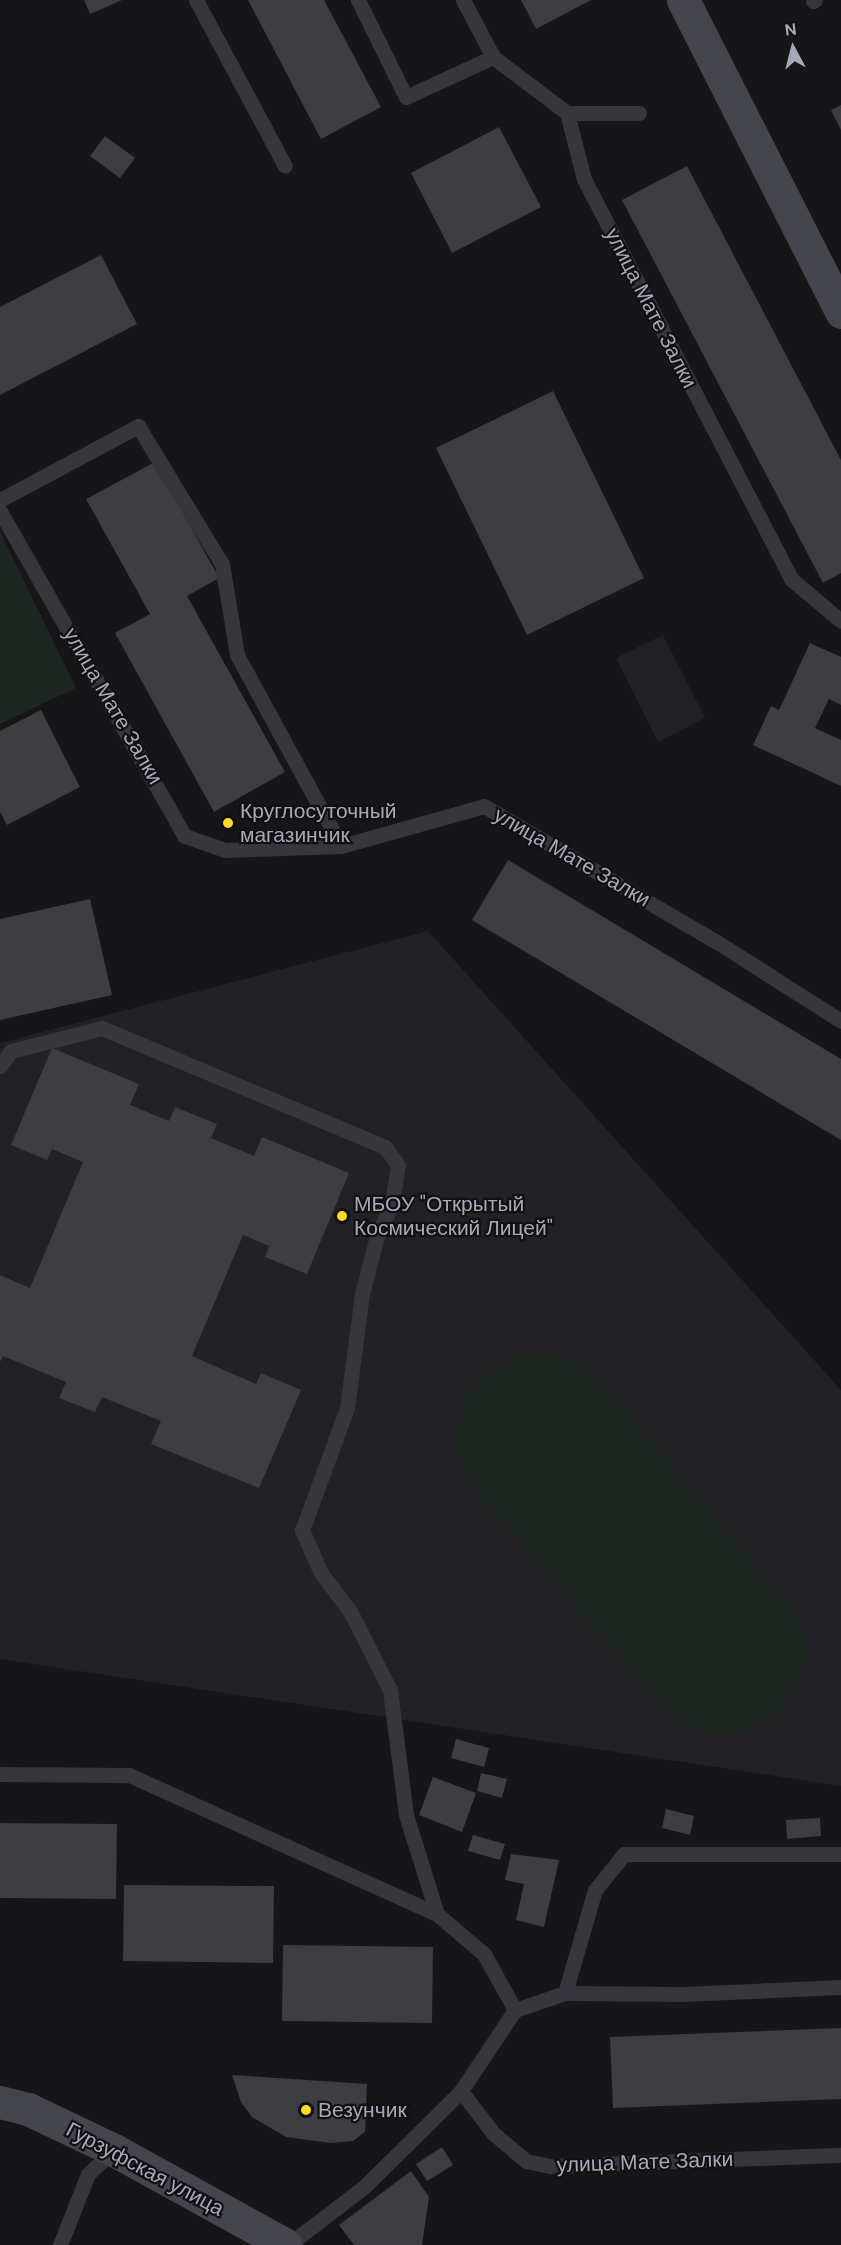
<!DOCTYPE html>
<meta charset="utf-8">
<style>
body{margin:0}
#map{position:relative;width:841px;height:2245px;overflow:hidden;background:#161518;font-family:"DM Sans",sans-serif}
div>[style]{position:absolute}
.built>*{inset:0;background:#222125}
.green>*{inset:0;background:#1d2620}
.building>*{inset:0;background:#3d3d42}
.lane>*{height:15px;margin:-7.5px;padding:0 7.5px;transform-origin:7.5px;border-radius:7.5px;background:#36363d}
.secondary>*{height:33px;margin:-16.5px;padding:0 16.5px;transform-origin:16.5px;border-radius:16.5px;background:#44454d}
.dots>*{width:16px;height:16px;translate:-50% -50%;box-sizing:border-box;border:3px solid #111013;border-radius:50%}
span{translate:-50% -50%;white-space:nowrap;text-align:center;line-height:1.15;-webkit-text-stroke:4.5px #111013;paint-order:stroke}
.street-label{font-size:21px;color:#a6a9b8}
.poi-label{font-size:21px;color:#a6a9b8}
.left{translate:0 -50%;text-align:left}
.north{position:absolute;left:763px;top:18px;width:60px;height:60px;-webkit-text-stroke:4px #111013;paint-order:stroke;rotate:353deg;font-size:16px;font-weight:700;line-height:24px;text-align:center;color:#a6a9b8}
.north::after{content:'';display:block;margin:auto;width:21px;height:27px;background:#a6a9b8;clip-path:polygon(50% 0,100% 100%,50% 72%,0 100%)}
</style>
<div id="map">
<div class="built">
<i style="clip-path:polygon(663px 635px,705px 718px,658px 742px,616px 658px)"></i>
<i style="clip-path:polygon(428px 931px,841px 1390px,841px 1786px,0 1659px,0 1043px)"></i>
</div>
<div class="green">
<i style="clip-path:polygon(0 531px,76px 688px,0 724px)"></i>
<i style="clip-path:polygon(550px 1354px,581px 1364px,606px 1386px,787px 1602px,804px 1628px,806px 1661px,795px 1692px,774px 1717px,744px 1731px,712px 1734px,680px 1723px,656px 1702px,473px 1489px,458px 1460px,456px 1427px,466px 1395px,488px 1371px,517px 1356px)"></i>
</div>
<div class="building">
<i style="clip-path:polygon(84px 0,122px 0,90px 14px)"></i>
<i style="clip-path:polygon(248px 0,324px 0,381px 107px,321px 139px)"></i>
<i style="clip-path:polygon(521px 0,591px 0,536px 29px)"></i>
<i style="clip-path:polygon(841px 105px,841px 130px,831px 110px)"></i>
<i style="clip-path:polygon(499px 127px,541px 207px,452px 253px,411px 173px)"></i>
<i style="clip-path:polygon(105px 136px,135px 158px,120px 178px,90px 156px)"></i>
<i style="clip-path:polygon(687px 166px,841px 460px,841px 573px,823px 583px,622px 200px)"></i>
<i style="clip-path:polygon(101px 255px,137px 324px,0 395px,0 307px)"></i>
<i style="clip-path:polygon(553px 391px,644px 578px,527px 635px,436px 448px)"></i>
<i style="clip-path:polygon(155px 462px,219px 578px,187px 596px,285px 772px,214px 812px,115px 633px,150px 614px,86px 499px)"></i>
<i style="clip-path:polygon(810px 643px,841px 657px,841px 705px,829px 699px,815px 728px,841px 740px,841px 786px,753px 745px,771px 706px,779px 710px)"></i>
<i style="clip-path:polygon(41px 710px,80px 787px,7px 825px,0 812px,0 731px)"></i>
<i style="clip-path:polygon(508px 860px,841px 1059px,841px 1140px,472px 920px)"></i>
<i style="clip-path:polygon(90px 899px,112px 995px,0 1020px,0 919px)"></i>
<i style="clip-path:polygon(52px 1048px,139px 1084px,130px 1105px,169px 1121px,175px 1107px,217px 1124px,211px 1138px,254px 1156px,262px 1137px,349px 1173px,307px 1274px,265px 1257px,269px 1246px,243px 1235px,192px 1356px,256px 1384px,261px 1373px,301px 1390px,259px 1488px,151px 1444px,161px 1421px,102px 1397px,95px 1412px,59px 1398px,66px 1382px,3px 1356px,0 1362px,0 1275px,30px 1288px,83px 1162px,52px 1149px,47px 1160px,11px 1145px)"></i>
<i style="clip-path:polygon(456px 1739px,489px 1748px,484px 1767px,451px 1758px)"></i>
<i style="clip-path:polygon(481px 1773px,507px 1779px,502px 1798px,477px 1791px)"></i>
<i style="clip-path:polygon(433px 1777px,476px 1793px,462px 1832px,419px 1815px)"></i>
<i style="clip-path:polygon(666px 1809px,694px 1816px,690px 1835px,662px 1828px)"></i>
<i style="clip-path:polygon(820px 1818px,821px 1836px,787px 1839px,786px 1820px)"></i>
<i style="clip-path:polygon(0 1823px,117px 1824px,116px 1899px,0 1898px)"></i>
<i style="clip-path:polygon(473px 1835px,505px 1844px,500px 1860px,468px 1851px)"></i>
<i style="clip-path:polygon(511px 1854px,559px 1860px,544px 1927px,516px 1920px,524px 1884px,505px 1880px)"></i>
<i style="clip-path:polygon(124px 1885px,274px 1886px,273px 1963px,123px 1961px)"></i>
<i style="clip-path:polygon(283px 1945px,433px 1947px,432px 2023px,282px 2021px)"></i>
<i style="clip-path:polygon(841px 2028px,841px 2099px,613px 2108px,610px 2037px)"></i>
<i style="clip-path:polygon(232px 2075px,367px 2084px,365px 2132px,353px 2141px,331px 2143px,286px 2137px,252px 2117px,241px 2102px)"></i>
<i style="clip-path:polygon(442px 2147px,453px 2165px,427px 2181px,416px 2164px)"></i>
<i style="clip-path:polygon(411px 2171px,429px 2197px,422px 2245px,354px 2245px,339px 2225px)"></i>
</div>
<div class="lane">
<i style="left:196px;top:0;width:188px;rotate:61.8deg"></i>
<i style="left:358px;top:0;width:108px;rotate:63.7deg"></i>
<i style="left:406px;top:97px;width:96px;rotate:-24.7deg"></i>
<i style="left:463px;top:0;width:64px;rotate:62.2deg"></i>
<i style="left:493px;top:57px;width:93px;rotate:37.1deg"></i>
<i style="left:567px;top:113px;width:68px;rotate:75.6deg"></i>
<i style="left:584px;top:179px;width:450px;rotate:62.6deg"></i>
<i style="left:791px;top:579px;width:65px;rotate:40deg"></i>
<i style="left:813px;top:1px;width:2px;rotate:-27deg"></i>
<i style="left:567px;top:113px;width:72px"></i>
<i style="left:0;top:500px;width:157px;rotate:-28.2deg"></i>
<i style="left:138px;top:426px;width:162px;rotate:58.7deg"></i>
<i style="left:222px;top:564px;width:92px;rotate:80.6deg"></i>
<i style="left:237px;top:655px;width:217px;rotate:61.4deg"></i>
<i style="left:0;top:511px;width:374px;rotate:60.4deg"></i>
<i style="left:185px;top:836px;width:42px;rotate:19.3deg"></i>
<i style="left:225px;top:850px;width:116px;rotate:-2deg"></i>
<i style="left:341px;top:846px;width:148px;rotate:-15.6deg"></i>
<i style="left:484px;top:806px;width:270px;rotate:30.3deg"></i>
<i style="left:717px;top:942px;width:147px;rotate:32.5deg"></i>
<i style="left:0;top:1066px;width:19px;rotate:-54deg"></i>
<i style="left:11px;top:1051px;width:94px;rotate:-14.2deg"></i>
<i style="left:102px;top:1028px;width:307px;rotate:22.8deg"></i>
<i style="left:385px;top:1147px;width:22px;rotate:54deg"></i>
<i style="left:398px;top:1165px;width:38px;rotate:99deg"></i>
<i style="left:392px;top:1203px;width:36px;rotate:114deg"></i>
<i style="left:377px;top:1236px;width:60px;rotate:104.5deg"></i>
<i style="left:362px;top:1294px;width:115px;rotate:97.5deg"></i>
<i style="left:347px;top:1408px;width:130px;rotate:110.2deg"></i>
<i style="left:302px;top:1530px;width:47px;rotate:66.2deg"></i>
<i style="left:321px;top:1573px;width:48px;rotate:52.7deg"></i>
<i style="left:350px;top:1611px;width:89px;rotate:63.1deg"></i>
<i style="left:390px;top:1690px;width:126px;rotate:82.7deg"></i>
<i style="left:406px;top:1815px;width:104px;rotate:72.6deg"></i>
<i style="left:0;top:1774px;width:129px;rotate:0.4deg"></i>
<i style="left:129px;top:1775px;width:338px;rotate:24.3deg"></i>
<i style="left:437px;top:1914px;width:62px;rotate:40.4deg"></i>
<i style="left:484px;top:1954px;width:64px;rotate:61deg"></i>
<i style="left:515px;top:2010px;width:97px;rotate:123.7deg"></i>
<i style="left:565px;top:1993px;width:107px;rotate:-73.8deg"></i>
<i style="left:595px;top:1890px;width:46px;rotate:-51.1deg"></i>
<i style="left:624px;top:1854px;width:217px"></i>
<i style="left:515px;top:2010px;width:53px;rotate:-18.8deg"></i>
<i style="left:565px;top:1993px;width:117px;rotate:0.5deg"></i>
<i style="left:682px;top:1994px;width:159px;rotate:-2.5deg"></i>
<i style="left:60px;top:2245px;width:76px;rotate:-68.5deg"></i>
<i style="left:88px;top:2174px;width:35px;rotate:-43deg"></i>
<i style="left:288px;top:2245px;width:96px;rotate:-37.3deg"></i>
<i style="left:364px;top:2187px;width:136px;rotate:-44.7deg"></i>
<i style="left:461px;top:2091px;width:53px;rotate:52.7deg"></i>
<i style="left:493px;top:2133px;width:43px;rotate:40.3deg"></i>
<i style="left:526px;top:2161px;width:25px;rotate:12deg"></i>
<i style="left:550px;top:2166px;width:291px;rotate:-2.2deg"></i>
</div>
<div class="secondary">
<i style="left:683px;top:0;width:350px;rotate:63.1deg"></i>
<i style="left:0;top:2102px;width:29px;rotate:14deg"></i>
<i style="left:28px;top:2109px;width:95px;rotate:25.5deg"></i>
<i style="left:114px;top:2150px;width:196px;rotate:28.9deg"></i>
</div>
<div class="dots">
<i style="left:228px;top:823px;background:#fdda28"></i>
<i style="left:342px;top:1216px;background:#fdda28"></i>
<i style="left:306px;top:2110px;background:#fdda28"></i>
</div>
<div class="street-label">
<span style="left:651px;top:308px;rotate:63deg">улица Мате Залки</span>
<span style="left:113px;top:706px;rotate:60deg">улица Мате Залки</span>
<span style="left:572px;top:857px;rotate:30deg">улица Мате Залки</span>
<span style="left:645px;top:2162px;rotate:-2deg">улица Мате Залки</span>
<span style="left:145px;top:2169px;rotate:28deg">Гурзуфская улица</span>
</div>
<div class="poi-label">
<span class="left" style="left:240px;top:823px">Круглосуточный<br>магазинчик</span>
<span class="left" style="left:354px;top:1216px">МБОУ "Открытый<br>Космический Лицей"</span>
<span class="left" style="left:318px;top:2110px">Везунчик</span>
</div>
<div class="north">N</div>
</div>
